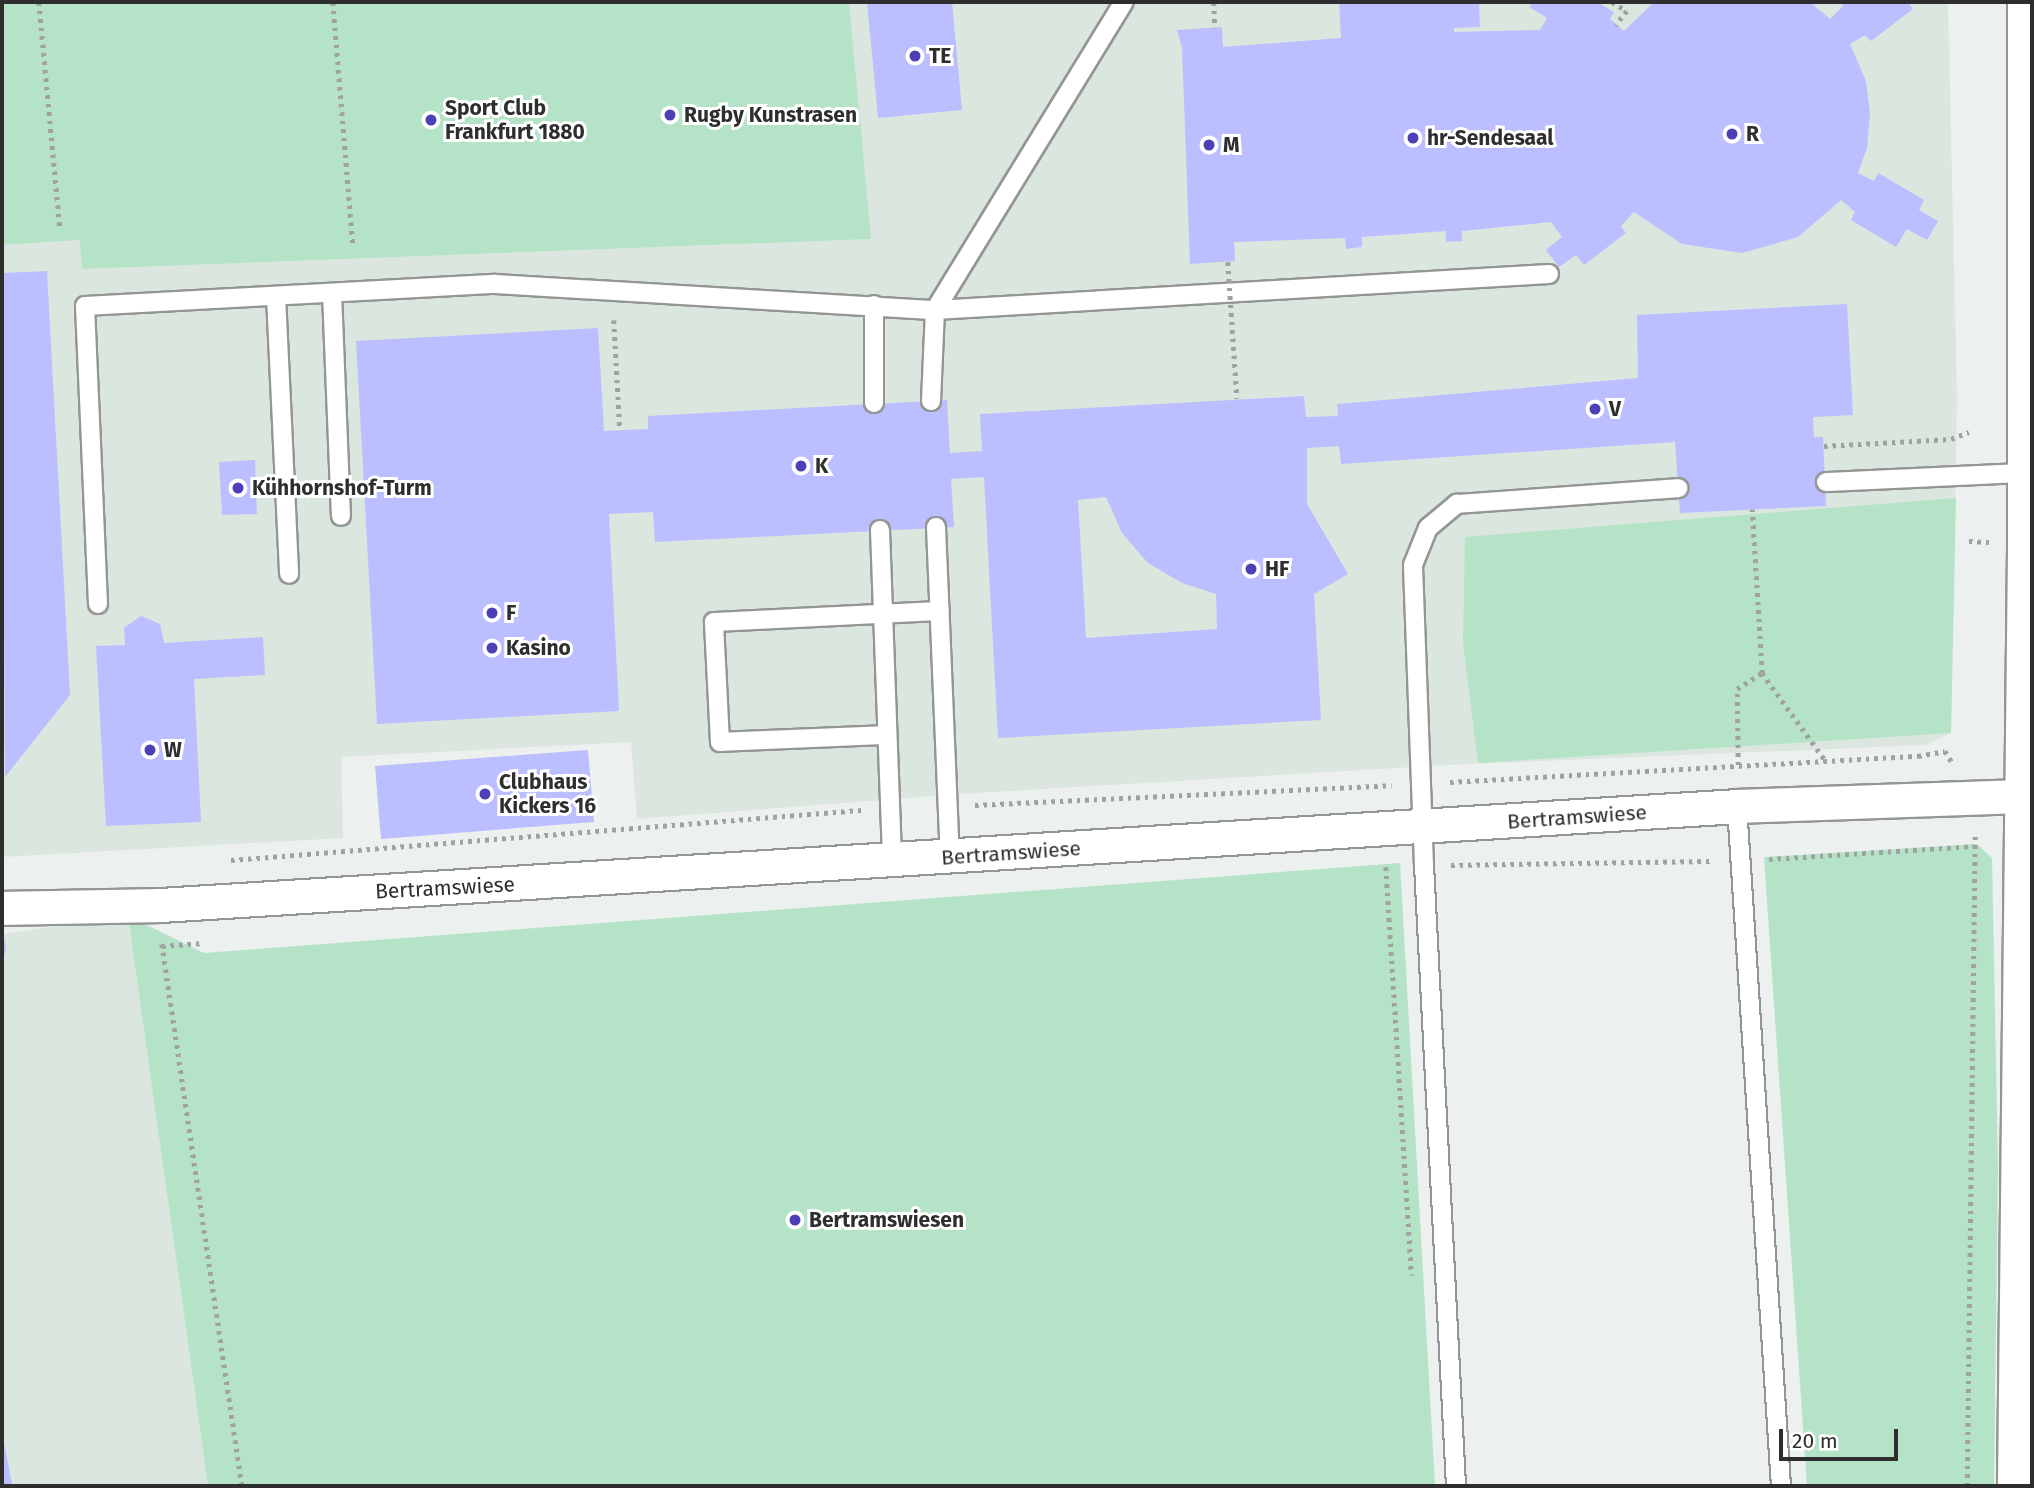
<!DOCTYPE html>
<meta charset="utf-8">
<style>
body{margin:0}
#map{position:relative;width:2034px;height:1488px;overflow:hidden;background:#ecf0ee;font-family:"Fira Sans",sans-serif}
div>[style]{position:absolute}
.built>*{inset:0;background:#dbe6df}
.green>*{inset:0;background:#b5e3c7}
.building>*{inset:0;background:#bbbfff}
.path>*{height:4.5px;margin-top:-2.25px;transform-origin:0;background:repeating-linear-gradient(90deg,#a0a2a1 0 3.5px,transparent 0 8.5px)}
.roads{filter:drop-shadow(2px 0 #939694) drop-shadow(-2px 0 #939694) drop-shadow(0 2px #939694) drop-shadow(0 -2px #939694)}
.lane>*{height:18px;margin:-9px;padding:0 9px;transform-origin:9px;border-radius:9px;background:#fff}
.street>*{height:33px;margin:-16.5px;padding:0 16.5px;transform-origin:16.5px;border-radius:16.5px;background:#fff}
.path-bridge>*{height:4.5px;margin-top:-2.25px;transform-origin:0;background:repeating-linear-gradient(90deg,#a0a2a1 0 3.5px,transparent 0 8.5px)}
.dots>*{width:19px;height:19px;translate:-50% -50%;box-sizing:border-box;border:4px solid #fff;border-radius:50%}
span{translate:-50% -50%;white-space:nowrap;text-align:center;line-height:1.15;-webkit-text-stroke:6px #fff;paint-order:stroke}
.poi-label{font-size:21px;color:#2d2e2d;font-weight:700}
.left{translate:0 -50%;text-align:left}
.street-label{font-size:21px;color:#2d2e2d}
.frame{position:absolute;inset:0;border:4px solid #2d2e2d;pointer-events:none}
.scale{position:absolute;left:1779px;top:1429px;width:119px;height:32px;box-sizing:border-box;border:4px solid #2d2e2d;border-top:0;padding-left:9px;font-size:21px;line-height:24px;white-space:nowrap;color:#2d2e2d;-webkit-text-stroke:5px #fff;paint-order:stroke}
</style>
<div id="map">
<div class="built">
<i style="clip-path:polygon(849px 2px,1948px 2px,1957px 397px,1951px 733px,1925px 745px,1447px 765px,959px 794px,637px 819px,631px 742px,341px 757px,343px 838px,2px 857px,2px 245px,81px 240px,82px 269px,870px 239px)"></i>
<i style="clip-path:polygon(128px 916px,208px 1486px,2px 1486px,2px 934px)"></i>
</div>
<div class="green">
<i style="clip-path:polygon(2px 2px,849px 2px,871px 239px,82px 269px,80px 240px,2px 245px)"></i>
<i style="clip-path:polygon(1956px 498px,1951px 733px,1478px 763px,1463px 643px,1465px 537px)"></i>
<i style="clip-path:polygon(1977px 844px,1992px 858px,1998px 1169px,1994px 1486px,1807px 1486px,1764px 857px)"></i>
<i style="clip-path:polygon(1400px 863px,1435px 1486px,208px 1486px,128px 916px,204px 953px)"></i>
</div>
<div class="building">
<i style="clip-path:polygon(867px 2px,952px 2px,962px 110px,878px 118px)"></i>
<i style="clip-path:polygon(1339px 2px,1479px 2px,1480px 27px,1454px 28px,1454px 32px,1540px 30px,1547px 18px,1529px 7px,1533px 2px,1597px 2px,1614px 12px,1610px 19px,1624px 31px,1654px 2px,1810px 2px,1830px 19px,1843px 6px,1840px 2px,1908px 2px,1913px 9px,1871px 41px,1865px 35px,1850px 44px,1866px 81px,1870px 114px,1867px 148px,1858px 173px,1874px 181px,1878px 173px,1924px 200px,1919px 210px,1938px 221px,1927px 240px,1907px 229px,1896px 247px,1851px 220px,1855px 212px,1841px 200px,1798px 237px,1742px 253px,1682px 244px,1634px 212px,1621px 226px,1626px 233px,1584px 265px,1576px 255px,1559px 267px,1546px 250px,1562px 237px,1551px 222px,1462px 231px,1462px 241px,1446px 242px,1446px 231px,1362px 237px,1362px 247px,1346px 249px,1345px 238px,1238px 242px,1234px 242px,1235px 261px,1190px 264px,1182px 48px,1177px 30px,1222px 27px,1223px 47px,1341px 38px)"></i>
<i style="clip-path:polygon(47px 271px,70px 695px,5px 777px,2px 273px)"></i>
<i style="clip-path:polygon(evenodd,1847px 304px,1853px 415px,1813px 417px,1814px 437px,1823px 437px,1826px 506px,1680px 513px,1675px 442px,1341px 464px,1339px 446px,1307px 448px,1307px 504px,1348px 574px,1314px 594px,1321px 720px,998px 738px,984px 477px,951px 479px,954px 527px,655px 542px,653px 512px,609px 514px,619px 711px,377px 724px,356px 341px,598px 328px,604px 431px,648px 429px,648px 416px,947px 400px,950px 453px,982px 451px,980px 414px,1304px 396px,1306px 417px,1338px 416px,1337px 404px,1638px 378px,1637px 315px,1847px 304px,1106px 497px,1122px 533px,1148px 563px,1182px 583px,1216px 594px,1217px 629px,1086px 638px,1078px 500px,1106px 497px)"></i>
<i style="clip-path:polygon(255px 460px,257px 514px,222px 515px,219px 462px)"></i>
<i style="clip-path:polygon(141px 616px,160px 624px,164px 643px,263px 637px,265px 675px,194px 679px,201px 822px,106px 826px,96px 646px,125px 645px,124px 628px)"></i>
<i style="clip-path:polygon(588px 750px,594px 822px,381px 839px,375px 766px)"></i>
<i style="clip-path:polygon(2px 929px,6px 947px,3px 964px,2px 964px)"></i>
<i style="clip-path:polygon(2px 1432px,12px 1484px,2px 1486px)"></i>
</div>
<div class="path">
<i style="left:39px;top:2px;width:226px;rotate:84.7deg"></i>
<i style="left:333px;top:2px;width:246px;rotate:85.3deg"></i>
<i style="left:1214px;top:2px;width:26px;rotate:88deg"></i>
<i style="left:1612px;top:2px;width:17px;rotate:31deg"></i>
<i style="left:1627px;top:11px;width:18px;rotate:128deg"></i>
<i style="left:614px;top:320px;width:111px;rotate:86.9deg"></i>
<i style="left:1824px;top:446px;width:127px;rotate:-3.2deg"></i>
<i style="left:1951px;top:439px;width:19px;rotate:-21deg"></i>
<i style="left:1969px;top:541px;width:20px;rotate:3deg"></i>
<i style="left:1762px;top:673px;width:107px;rotate:54.1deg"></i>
<i style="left:1738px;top:765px;width:76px;rotate:-90.8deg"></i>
<i style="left:1737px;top:689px;width:30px;rotate:-33deg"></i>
<i style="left:1762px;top:673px;width:164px;rotate:-93.5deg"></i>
<i style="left:1450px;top:782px;width:469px;rotate:-3.2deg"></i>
<i style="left:1918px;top:756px;width:27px;rotate:-10deg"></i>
<i style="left:1945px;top:751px;width:13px;rotate:58deg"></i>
<i style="left:975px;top:805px;width:417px;rotate:-2.7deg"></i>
<i style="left:1769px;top:859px;width:205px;rotate:-3.6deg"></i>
<i style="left:231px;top:860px;width:632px;rotate:-4.54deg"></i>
<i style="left:1451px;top:865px;width:261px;rotate:-0.9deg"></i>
<i style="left:1386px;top:867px;width:409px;rotate:86.4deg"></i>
<i style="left:162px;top:944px;width:548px;rotate:81.6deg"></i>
<i style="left:162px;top:946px;width:41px;rotate:-4.2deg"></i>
<i style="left:1967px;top:1486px;width:653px;rotate:-89.3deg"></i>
</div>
<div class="roads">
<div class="lane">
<i style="left:332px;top:293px;width:223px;rotate:87.7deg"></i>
<i style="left:276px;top:296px;width:278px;rotate:87.3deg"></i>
<i style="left:931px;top:401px;width:91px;rotate:-87.5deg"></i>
<i style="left:935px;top:310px;width:361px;rotate:-58.5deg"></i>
<i style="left:874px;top:403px;width:98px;rotate:-90deg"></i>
<i style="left:1826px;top:482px;width:198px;rotate:-2.6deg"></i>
<i style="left:936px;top:527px;width:330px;rotate:87.6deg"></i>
<i style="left:880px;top:530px;width:331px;rotate:87.9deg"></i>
<i style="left:98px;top:604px;width:298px;rotate:-92.5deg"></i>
<i style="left:85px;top:306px;width:411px;rotate:-3.1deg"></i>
<i style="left:495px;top:284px;width:441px;rotate:3.4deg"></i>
<i style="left:935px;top:310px;width:615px;rotate:-3.36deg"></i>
<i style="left:886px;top:735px;width:166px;rotate:177.6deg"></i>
<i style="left:720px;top:742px;width:120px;rotate:-92.9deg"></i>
<i style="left:714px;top:622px;width:226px;rotate:-2.8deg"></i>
<i style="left:1737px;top:806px;width:681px;rotate:86.3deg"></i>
<i style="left:1456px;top:1486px;width:621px;rotate:-92.95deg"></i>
<i style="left:1424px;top:866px;width:301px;rotate:-92.1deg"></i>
<i style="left:1413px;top:565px;width:40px;rotate:-68deg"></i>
<i style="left:1428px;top:528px;width:38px;rotate:-40deg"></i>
<i style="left:1457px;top:504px;width:222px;rotate:-4.1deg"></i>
</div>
<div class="street">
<i style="left:2px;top:908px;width:158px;rotate:-1.1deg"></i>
<i style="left:160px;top:905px;width:1580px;rotate:-3.59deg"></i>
<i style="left:1737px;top:806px;width:283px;rotate:-2deg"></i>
<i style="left:2014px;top:1486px;width:944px;rotate:-89.39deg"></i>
<i style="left:2024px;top:542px;width:540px;rotate:-90deg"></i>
</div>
</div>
<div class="path-bridge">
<i style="left:1228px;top:262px;width:137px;rotate:86.2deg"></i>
</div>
<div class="dots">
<i style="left:915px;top:56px;background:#4c40b7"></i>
<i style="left:670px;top:115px;background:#4c40b7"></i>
<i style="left:431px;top:120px;background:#4c40b7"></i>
<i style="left:1732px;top:134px;background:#4c40b7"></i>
<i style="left:1413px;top:138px;background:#4c40b7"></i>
<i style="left:1209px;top:145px;background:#4c40b7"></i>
<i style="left:1595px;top:409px;background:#4c40b7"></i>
<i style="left:801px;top:466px;background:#4c40b7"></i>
<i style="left:238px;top:488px;background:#4c40b7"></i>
<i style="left:1251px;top:569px;background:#4c40b7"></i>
<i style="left:492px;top:613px;background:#4c40b7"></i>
<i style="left:492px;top:648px;background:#4c40b7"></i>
<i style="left:150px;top:750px;background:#4c40b7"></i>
<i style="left:485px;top:794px;background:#4c40b7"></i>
<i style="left:795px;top:1220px;background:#4c40b7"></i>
</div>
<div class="poi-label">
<span class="left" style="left:929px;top:56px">TE</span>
<span class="left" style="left:445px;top:120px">Sport Club<br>Frankfurt 1880</span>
<span class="left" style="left:684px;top:115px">Rugby Kunstrasen</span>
<span class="left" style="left:1746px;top:134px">R</span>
<span class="left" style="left:1427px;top:138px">hr-Sendesaal</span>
<span class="left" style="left:1223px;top:145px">M</span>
<span class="left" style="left:1609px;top:409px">V</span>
<span class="left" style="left:815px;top:466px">K</span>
<span class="left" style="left:252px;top:488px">Kühhornshof-Turm</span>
<span class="left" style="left:1265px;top:569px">HF</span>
<span class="left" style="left:506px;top:613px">F</span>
<span class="left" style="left:506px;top:648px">Kasino</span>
<span class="left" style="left:164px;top:750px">W</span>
<span class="left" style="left:499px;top:794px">Clubhaus<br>Kickers 16</span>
<span class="left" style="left:809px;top:1220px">Bertramswiesen</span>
</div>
<div class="street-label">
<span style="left:1577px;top:817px;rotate:-4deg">Bertramswiese</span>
<span style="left:1011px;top:853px;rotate:-4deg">Bertramswiese</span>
<span style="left:445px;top:888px;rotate:-3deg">Bertramswiese</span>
</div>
<div class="frame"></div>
<div class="scale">20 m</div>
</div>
